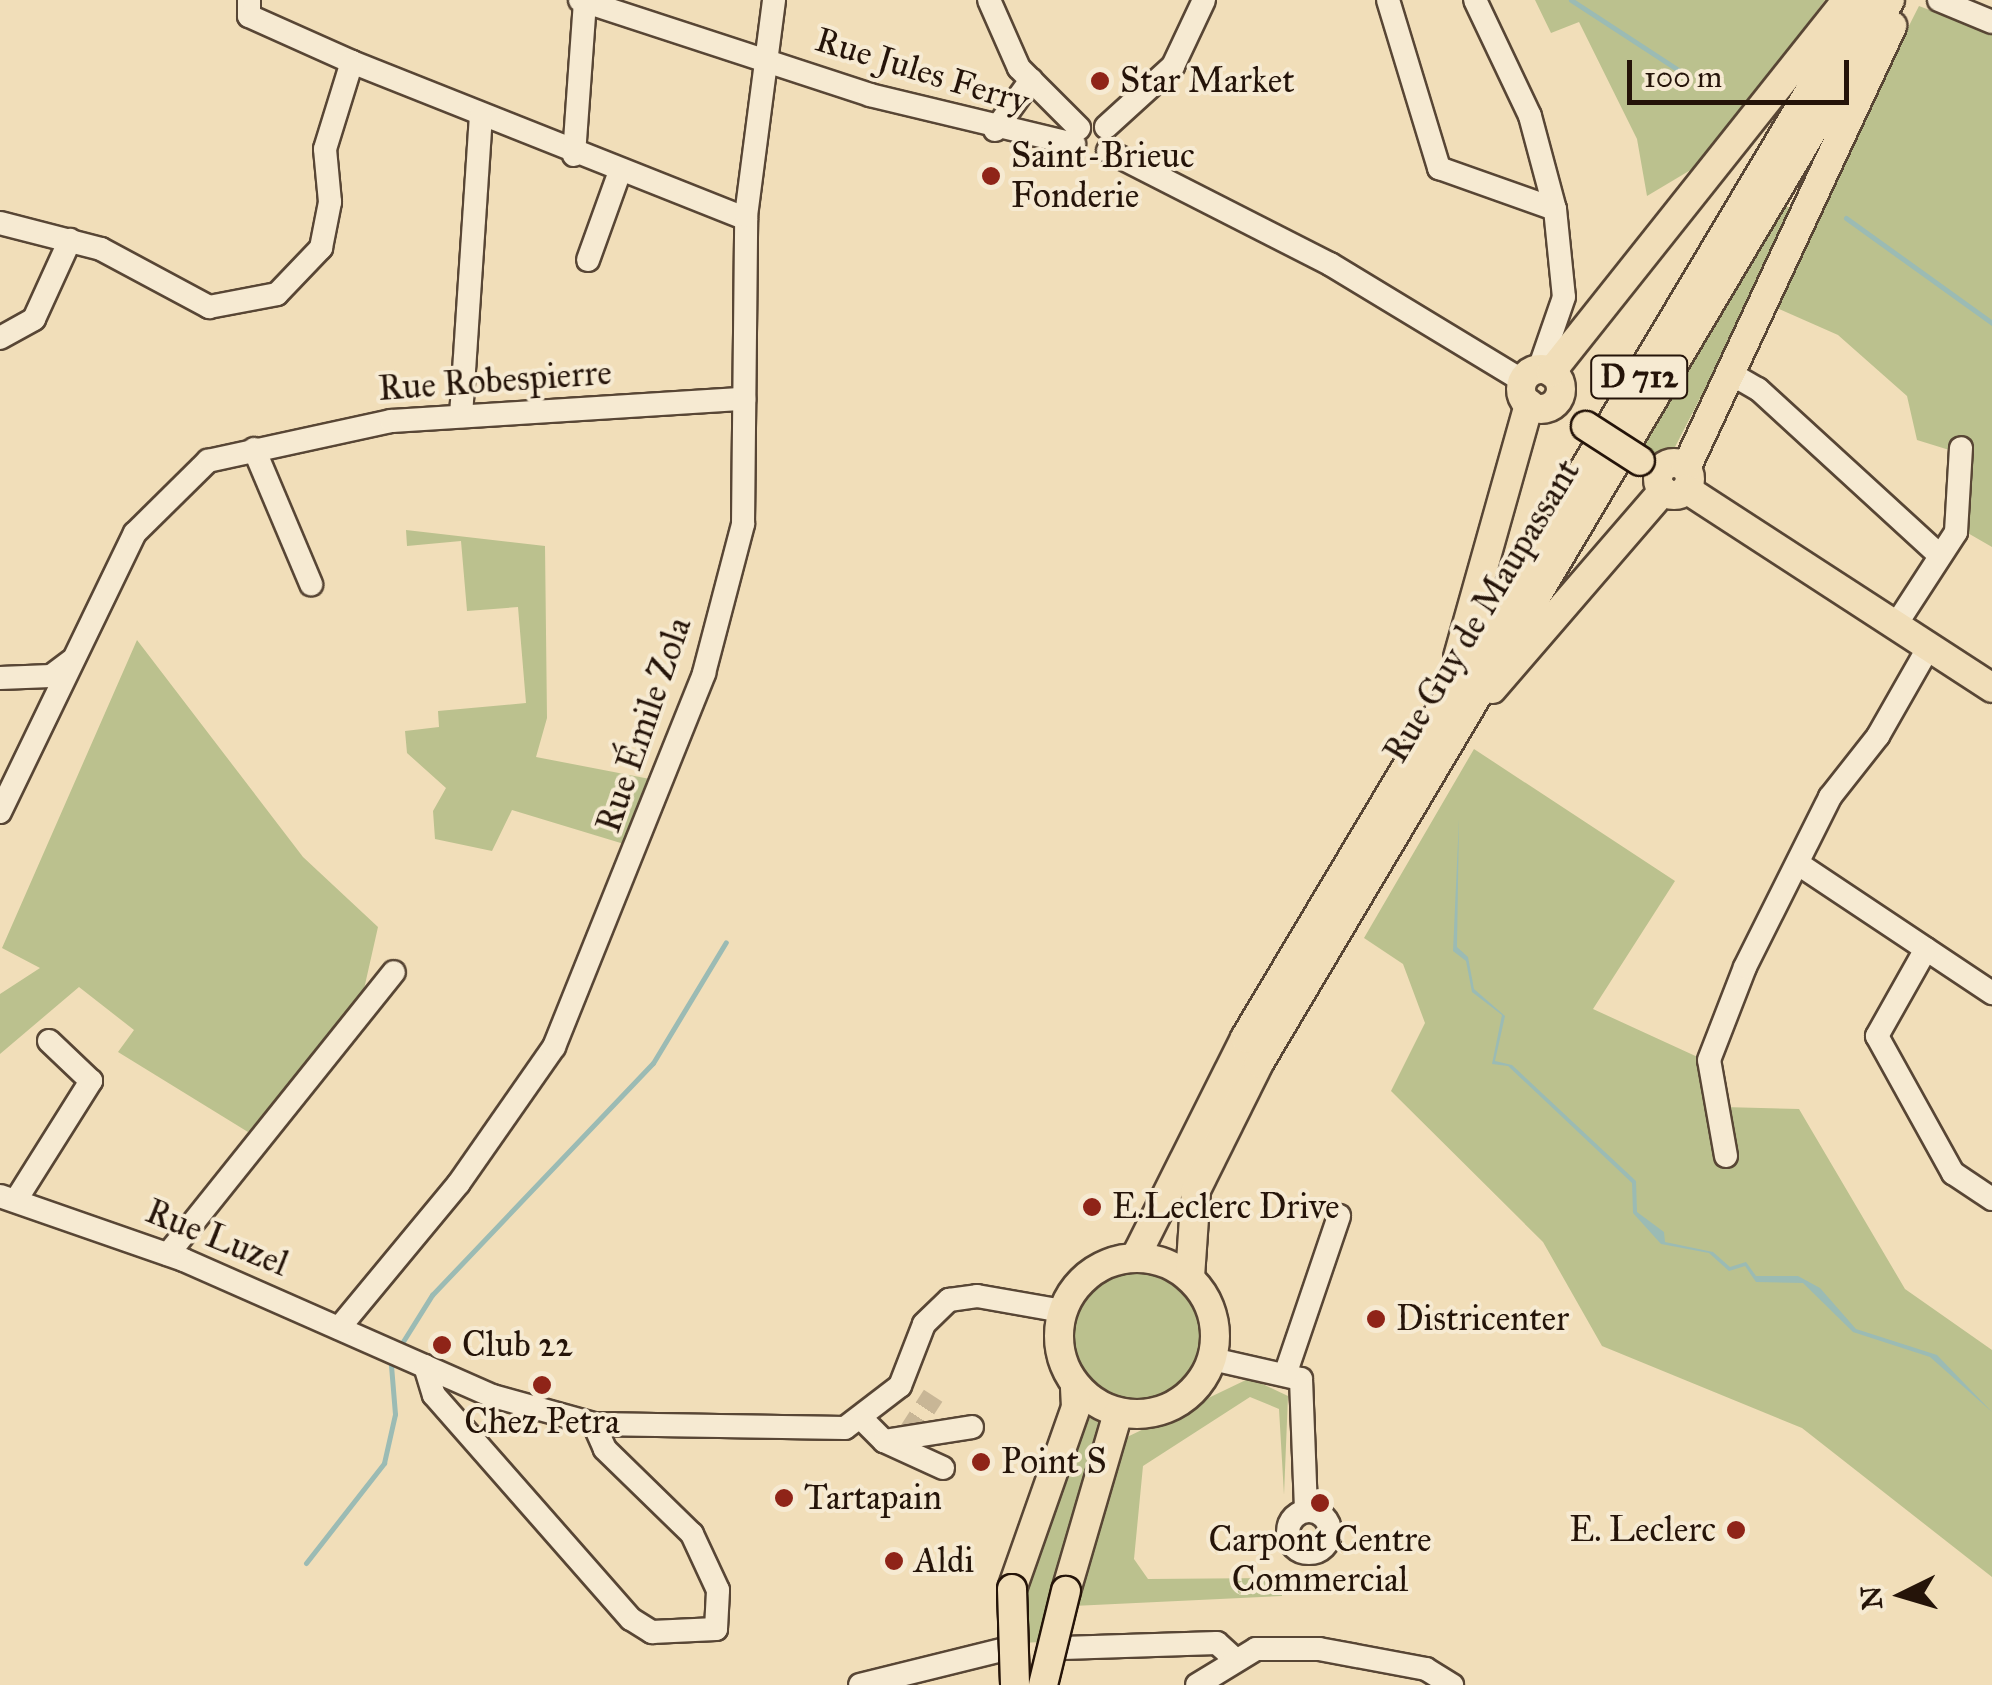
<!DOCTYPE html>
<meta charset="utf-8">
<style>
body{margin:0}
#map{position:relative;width:1992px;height:1685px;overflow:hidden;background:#f1deb9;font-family:"IM FELL Great Primer",serif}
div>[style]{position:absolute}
.green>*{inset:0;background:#bbc18e}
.round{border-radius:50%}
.water>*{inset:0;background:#9bbbb4}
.stream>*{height:5px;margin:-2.5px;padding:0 2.5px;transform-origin:2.5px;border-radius:2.5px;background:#9bbbb4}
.minor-tunnel>*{height:22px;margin-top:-11px;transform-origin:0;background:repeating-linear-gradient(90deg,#c8b696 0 22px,transparent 0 33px)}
.roads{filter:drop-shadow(2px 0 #584635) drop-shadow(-2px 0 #584635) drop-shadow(0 2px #584635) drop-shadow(0 -2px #584635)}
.minor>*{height:22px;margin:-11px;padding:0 11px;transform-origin:11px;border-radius:11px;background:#f6ead2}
.minor>.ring{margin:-11px;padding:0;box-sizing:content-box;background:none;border:22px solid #f6ead2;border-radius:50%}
.major>*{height:28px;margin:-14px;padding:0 14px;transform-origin:14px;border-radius:14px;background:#f1deb9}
.major>.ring{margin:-14px;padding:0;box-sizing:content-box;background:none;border:28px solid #f1deb9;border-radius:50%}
.bridges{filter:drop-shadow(2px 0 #251409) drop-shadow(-2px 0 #251409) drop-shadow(0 2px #251409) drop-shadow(0 -2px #251409)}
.major-bridge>*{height:28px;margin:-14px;padding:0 14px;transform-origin:14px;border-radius:14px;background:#f1deb9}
.dots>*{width:28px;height:28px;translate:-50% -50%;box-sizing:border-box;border:5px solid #f6ead2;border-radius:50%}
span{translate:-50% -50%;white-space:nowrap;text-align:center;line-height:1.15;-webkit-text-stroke:8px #f6ead2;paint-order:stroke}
.shield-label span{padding:2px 8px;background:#f6ead2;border:2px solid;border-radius:8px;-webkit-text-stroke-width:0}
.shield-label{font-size:32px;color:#251409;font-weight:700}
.street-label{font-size:35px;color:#251409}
.poi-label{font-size:35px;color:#251409}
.left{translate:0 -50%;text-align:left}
.right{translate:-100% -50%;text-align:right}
.north{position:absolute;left:1852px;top:1545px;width:100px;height:100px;-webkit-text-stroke:8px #f6ead2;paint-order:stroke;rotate:265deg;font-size:28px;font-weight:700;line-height:40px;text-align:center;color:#251409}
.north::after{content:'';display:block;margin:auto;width:35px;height:45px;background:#251409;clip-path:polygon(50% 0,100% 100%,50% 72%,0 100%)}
.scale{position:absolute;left:1627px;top:60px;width:222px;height:45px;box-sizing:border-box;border:5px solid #251409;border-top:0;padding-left:12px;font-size:30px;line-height:35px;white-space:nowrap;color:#251409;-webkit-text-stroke:8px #f6ead2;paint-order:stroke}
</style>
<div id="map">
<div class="green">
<i style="clip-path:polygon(1535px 0,1825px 0,1704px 162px,1647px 196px,1637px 139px,1579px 22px,1551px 33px)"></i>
<i style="clip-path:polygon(1946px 0,1992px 7px,1992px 547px,1966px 532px,1972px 457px,1917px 440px,1907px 396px,1838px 335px,1752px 297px,1675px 447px,1650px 454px,1639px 447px,1779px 205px,1814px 213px,1919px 6px,1940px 14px)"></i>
<i style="clip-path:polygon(406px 530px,545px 546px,547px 718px,536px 757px,650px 779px,624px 844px,512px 810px,492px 851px,435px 839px,433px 811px,446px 788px,407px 753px,405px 731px,439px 727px,438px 711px,526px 703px,518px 607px,467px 611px,461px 541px,407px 546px)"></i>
<i style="clip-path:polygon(137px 640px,303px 857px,378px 927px,362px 998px,248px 1132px,118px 1052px,134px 1030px,79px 987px,0 1054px,0 994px,40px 968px,2px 948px)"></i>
<i style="clip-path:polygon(1474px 749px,1675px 881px,1593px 1009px,1702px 1059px,1723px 1107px,1799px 1109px,1905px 1289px,1992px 1350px,1992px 1577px,1802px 1428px,1602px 1346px,1543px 1242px,1391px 1091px,1425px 1023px,1403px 964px,1364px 938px)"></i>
<i class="round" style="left:1069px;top:1270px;width:134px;height:134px"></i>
<i style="clip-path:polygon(1250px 1378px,1288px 1396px,1284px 1495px,1279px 1409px,1250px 1397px,1143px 1466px,1134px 1559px,1148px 1579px,1281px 1578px,1282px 1596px,1073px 1606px,1125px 1438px)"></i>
<i style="clip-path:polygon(1084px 1416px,1099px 1422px,1041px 1642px,1021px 1643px,1025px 1565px)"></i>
</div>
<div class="water">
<i style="clip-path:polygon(1459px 819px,1457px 947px,1468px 957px,1474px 989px,1505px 1016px,1495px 1061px,1512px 1065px,1636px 1181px,1637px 1212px,1664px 1232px,1665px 1242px,1713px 1252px,1730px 1267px,1746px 1262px,1756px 1276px,1798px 1276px,1820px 1288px,1856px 1329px,1937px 1355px,1992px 1412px,1930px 1357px,1853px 1332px,1803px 1283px,1756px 1282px,1745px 1266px,1729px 1271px,1709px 1253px,1661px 1244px,1633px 1213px,1632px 1183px,1508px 1066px,1492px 1064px,1502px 1015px,1472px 992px,1466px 961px,1453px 951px)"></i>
</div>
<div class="stream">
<i style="left:1571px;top:0;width:130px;rotate:33.1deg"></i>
<i style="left:1846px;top:218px;width:180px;rotate:35.7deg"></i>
<i style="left:402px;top:1343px;width:57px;rotate:-58deg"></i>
<i style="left:432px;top:1295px;width:320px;rotate:-46.4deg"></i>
<i style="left:653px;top:1063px;width:141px;rotate:-58.9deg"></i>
<i style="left:306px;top:1563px;width:127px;rotate:-52deg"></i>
<i style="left:384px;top:1463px;width:50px;rotate:-77.3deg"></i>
<i style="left:395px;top:1414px;width:49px;rotate:-94.7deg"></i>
</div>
<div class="minor-tunnel">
<i style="left:907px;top:1436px;width:48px;rotate:-57deg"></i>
<i style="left:1006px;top:1649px;width:57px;rotate:-1deg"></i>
</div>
<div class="roads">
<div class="minor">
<i style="left:249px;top:0;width:16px;rotate:90deg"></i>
<i style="left:249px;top:16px;width:113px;rotate:24.1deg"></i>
<i style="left:352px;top:62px;width:424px;rotate:21.7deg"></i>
<i style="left:580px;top:0;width:305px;rotate:18.1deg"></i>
<i style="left:870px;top:95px;width:210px;rotate:13.5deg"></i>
<i style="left:989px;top:0;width:74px;rotate:66.2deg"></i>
<i style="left:1019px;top:68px;width:85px;rotate:45deg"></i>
<i style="left:1388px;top:0;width:176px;rotate:73.1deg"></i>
<i style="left:1439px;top:168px;width:123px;rotate:19.5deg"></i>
<i style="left:1475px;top:0;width:128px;rotate:64.6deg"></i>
<i style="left:1530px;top:116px;width:96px;rotate:75deg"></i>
<i style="left:1555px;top:209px;width:88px;rotate:84.2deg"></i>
<i style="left:1564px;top:297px;width:76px;rotate:109.1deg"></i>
<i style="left:1939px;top:0;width:57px;rotate:22.5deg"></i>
<i style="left:1106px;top:127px;width:91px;rotate:-42.3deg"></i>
<i style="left:1173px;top:66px;width:73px;rotate:-64.8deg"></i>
<i style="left:995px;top:130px;width:62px;rotate:-54.2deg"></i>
<i style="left:1108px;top:151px;width:249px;rotate:27deg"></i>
<i style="left:1330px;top:264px;width:226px;rotate:31.2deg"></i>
<i style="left:574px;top:155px;width:153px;rotate:-85.9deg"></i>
<i style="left:0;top:223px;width:104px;rotate:14.4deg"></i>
<i style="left:101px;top:249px;width:123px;rotate:28.2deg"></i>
<i style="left:209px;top:307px;width:69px;rotate:-10.8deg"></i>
<i style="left:277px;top:294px;width:64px;rotate:-46.3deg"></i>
<i style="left:321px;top:248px;width:47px;rotate:-78.9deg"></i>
<i style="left:330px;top:202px;width:53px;rotate:-95.4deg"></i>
<i style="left:325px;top:149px;width:91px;rotate:-72.8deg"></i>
<i style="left:588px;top:260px;width:91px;rotate:-70.2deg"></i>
<i style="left:0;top:338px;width:39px;rotate:-29deg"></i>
<i style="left:34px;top:319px;width:87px;rotate:-65.5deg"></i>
<i style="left:1728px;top:372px;width:34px;rotate:30deg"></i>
<i style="left:1758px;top:389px;width:246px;rotate:42.5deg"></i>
<i style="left:461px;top:416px;width:301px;rotate:-86.2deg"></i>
<i style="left:254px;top:449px;width:147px;rotate:67.1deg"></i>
<i style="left:1897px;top:623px;width:108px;rotate:-57deg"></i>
<i style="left:1956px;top:532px;width:84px;rotate:-86.6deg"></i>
<i style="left:0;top:678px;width:51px;rotate:-2.2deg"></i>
<i style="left:51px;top:676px;width:25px;rotate:-37deg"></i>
<i style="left:0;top:812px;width:310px;rotate:-64.2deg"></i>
<i style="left:135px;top:533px;width:103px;rotate:-44.6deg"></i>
<i style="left:208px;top:461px;width:187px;rotate:-12.3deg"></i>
<i style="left:391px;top:421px;width:354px;rotate:-3.6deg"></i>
<i style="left:1800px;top:865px;width:231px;rotate:33.7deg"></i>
<i style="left:1926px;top:949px;width:100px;rotate:119.4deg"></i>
<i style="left:1877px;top:1036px;width:157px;rotate:61deg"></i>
<i style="left:1953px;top:1173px;width:47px;rotate:33.7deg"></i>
<i style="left:1726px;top:1156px;width:97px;rotate:-100deg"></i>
<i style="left:1709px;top:1060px;width:100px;rotate:-68.8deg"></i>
<i style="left:1745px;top:967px;width:190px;rotate:-63.4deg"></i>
<i style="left:1830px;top:797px;width:78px;rotate:-51.8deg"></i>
<i style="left:1878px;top:736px;width:105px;rotate:-60.3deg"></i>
<i style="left:0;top:1196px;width:195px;rotate:19.2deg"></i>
<i style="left:184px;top:1260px;width:338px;rotate:23.8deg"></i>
<i style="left:493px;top:1396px;width:105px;rotate:15.5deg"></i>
<i style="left:594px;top:1424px;width:251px;rotate:0.9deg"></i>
<i style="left:845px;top:1428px;width:69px;rotate:-37.4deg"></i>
<i style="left:900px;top:1386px;width:66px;rotate:-68.8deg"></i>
<i style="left:924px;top:1324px;width:35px;rotate:-44deg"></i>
<i style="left:949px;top:1300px;width:28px;rotate:-8deg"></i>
<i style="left:977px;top:1296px;width:86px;rotate:10deg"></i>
<i style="left:16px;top:1200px;width:141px;rotate:-57.8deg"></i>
<i style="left:91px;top:1081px;width:58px;rotate:-136.4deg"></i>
<i style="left:168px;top:1254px;width:361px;rotate:-51.3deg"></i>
<i style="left:339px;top:1328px;width:188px;rotate:-50.4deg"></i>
<i style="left:459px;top:1183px;width:166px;rotate:-55.1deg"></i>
<i style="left:554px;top:1047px;width:403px;rotate:-68.1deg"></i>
<i style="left:704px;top:673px;width:154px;rotate:-75.3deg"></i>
<i style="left:743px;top:524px;width:308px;rotate:-89.4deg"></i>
<i style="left:746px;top:216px;width:218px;rotate:-82.6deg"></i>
<i style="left:1212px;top:1359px;width:91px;rotate:12.7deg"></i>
<i style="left:1301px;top:1379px;width:132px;rotate:87.8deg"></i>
<i style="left:425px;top:1366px;width:30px;rotate:73deg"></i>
<i style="left:434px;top:1395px;width:298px;rotate:48.7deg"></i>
<i style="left:631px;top:1619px;width:25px;rotate:32deg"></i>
<i style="left:652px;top:1632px;width:64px;rotate:-2.7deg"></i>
<i style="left:716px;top:1629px;width:39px;rotate:-87deg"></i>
<i style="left:718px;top:1590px;width:62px;rotate:-114.9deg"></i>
<i style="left:692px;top:1534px;width:122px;rotate:-135.7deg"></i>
<i style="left:605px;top:1449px;width:27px;rotate:-114deg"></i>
<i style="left:1286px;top:1372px;width:165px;rotate:-71.2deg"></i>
<i style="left:863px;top:1420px;width:30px;rotate:45deg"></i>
<i style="left:884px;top:1441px;width:65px;rotate:24.6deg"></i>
<i style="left:884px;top:1441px;width:89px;rotate:-9deg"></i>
<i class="ring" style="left:1288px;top:1511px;width:20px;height:20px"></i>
<i style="left:1063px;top:1648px;width:154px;rotate:-1.9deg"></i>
<i style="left:1217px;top:1643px;width:24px;rotate:42deg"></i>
<i style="left:860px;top:1685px;width:150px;rotate:-13.9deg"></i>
<i style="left:1197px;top:1685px;width:69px;rotate:-31.4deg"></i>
<i style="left:1256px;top:1649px;width:63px"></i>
<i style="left:1319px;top:1649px;width:109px;rotate:10.6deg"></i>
<i style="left:1426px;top:1669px;width:31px;rotate:32deg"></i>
</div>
<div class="major">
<i class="ring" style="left:1521px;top:369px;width:12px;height:12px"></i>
<i style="left:1551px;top:372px;width:475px;rotate:-51.5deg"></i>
<i class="ring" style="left:1658px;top:463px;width:4px;height:4px"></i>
<i style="left:1686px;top:468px;width:488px;rotate:-65deg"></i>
<i style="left:1686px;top:489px;width:365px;rotate:33deg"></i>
<i style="left:1458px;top:657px;width:263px;rotate:-74.3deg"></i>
<i style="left:1492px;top:689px;width:262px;rotate:-49.2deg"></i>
<i style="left:1136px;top:1256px;width:244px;rotate:-63.4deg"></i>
<i style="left:1245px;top:1038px;width:1209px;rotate:-59.19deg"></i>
<i class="ring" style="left:1059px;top:1258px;width:128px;height:128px"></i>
<i style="left:1190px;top:1277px;width:87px;rotate:-86.1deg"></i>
<i style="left:1196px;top:1190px;width:142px;rotate:-63.6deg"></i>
<i style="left:1259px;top:1063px;width:1236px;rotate:-59.31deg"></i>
<i style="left:1012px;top:1589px;width:193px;rotate:-70.6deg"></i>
<i style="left:1076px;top:1407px;width:22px;rotate:-93deg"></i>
<i style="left:1066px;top:1591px;width:185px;rotate:-73.7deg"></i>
</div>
</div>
<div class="bridges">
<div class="major-bridge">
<i style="left:1586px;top:426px;width:64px;rotate:32.9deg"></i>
<i style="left:1012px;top:1589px;width:96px;rotate:88.2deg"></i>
<i style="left:1043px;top:1685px;width:97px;rotate:-76.3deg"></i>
</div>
</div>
<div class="dots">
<i style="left:1100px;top:81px;background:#8f2418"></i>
<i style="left:991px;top:176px;background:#8f2418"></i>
<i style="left:1092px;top:1207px;background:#8f2418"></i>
<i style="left:1376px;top:1319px;background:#8f2418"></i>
<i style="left:442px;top:1345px;background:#8f2418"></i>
<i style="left:542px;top:1385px;background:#8f2418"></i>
<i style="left:981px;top:1462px;background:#8f2418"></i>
<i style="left:784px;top:1498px;background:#8f2418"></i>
<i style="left:1320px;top:1503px;background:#8f2418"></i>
<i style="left:1736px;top:1530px;background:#8f2418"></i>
<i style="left:894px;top:1561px;background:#8f2418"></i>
</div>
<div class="shield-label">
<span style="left:1639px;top:377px">D 712</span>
</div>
<div class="street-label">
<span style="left:922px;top:71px;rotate:17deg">Rue Jules Ferry</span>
<span style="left:495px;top:381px;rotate:-4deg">Rue Robespierre</span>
<span style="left:1482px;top:611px;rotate:-59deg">Rue Guy de Maupassant</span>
<span style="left:644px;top:725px;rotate:-71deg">Rue Émile Zola</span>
<span style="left:217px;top:1238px;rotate:22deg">Rue Luzel</span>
</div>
<div class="poi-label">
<span class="left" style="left:1120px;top:81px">Star Market</span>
<span class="left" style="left:1011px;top:176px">Saint-Brieuc<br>Fonderie</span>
<span class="left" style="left:1112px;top:1207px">E.Leclerc Drive</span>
<span class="left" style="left:1396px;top:1319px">Districenter</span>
<span class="left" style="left:462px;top:1345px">Club 22</span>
<span style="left:542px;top:1422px">Chez Petra</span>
<span class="left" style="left:1001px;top:1462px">Point S</span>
<span class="left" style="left:804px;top:1498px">Tartapain</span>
<span class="right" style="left:1716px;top:1530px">E. Leclerc</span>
<span style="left:1320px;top:1560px">Carpont Centre<br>Commercial</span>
<span class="left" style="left:914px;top:1561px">Aldi</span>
</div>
<div class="north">N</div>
<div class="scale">100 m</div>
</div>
